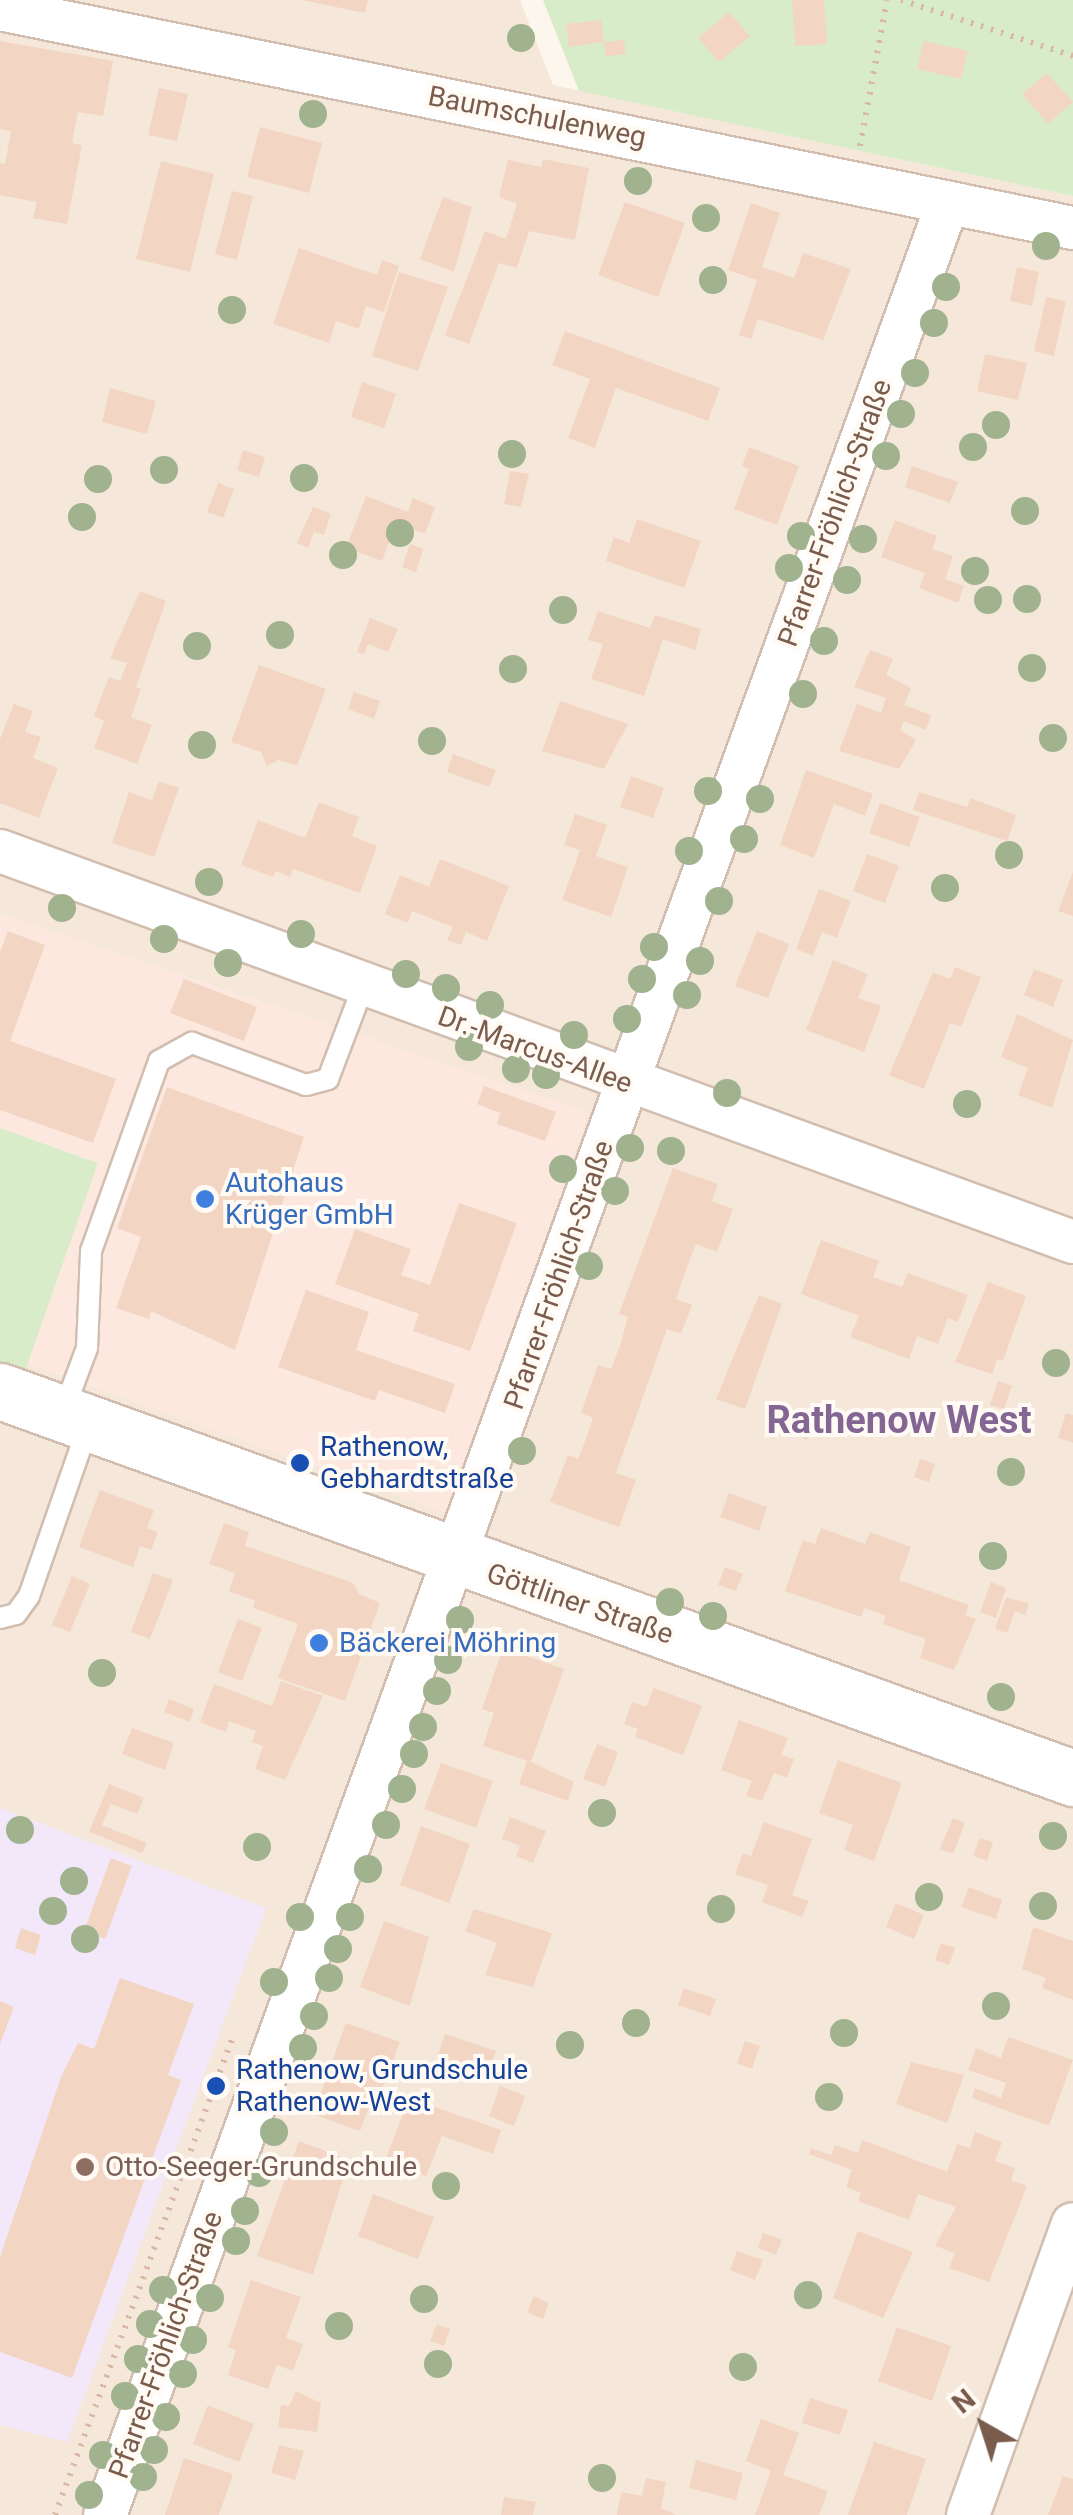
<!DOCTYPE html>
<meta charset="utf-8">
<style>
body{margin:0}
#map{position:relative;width:1073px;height:2515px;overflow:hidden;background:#fdf6ec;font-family:Roboto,sans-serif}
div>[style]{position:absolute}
.residential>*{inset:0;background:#f5e8da}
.commercial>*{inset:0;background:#fde8e0}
.education>*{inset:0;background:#f3e8fa}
.green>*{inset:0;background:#d8ecc9}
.building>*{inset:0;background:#f3d5c3}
.path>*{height:6px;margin-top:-3px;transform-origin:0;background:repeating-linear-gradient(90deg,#d9b8a5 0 2.5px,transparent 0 10.5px)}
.roads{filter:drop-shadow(2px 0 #d1beb0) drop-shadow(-2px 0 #d1beb0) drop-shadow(0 2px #d1beb0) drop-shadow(0 -2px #d1beb0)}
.lane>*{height:20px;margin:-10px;padding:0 10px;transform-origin:10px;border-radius:10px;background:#fff}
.street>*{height:42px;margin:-21px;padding:0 21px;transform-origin:21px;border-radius:21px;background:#fff}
.secondary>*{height:55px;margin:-27.5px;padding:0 27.5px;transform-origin:27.5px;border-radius:27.5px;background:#fff}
.trees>*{width:28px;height:28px;margin:-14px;border-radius:50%;background:#a0b28e}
.dots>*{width:28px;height:28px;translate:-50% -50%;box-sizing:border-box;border:5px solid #fffaf3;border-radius:50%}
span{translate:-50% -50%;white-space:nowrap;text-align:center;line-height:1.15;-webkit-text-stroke:8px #fffaf3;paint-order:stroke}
.street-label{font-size:28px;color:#7a5c4d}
.shop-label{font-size:28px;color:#366cbe}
.left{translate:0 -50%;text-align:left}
.transit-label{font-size:28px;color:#164399}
.education-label{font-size:28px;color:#785e54}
.district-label{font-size:38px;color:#846695;font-weight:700}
.north{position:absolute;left:933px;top:2375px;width:100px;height:100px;-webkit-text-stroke:8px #fffaf3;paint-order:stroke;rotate:321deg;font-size:28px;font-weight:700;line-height:40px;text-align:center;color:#7a5c4d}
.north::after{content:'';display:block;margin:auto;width:35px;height:45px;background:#7a5c4d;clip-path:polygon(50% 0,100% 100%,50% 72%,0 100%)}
</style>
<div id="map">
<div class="residential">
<i style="clip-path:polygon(0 0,520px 0,553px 85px,1073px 196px,1073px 2515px,0 2515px,0 1369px,23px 1377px,27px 1363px,450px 1514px,588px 1112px,0 914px)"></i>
</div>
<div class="commercial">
<i style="clip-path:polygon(0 914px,589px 1112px,450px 1514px,27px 1363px,98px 1163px,0 1128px)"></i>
</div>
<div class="education">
<i style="clip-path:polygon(0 1808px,266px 1908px,67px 2442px,0 2425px)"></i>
</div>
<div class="green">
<i style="clip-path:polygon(543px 0,1073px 0,1073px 196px,579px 91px)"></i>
<i style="clip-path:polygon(0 1128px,98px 1163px,23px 1377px,0 1369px)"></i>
</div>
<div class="building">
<i style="clip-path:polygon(302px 0,368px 0,365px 13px)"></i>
<i style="clip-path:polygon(792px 0,824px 0,827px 44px,795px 46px)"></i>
<i style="clip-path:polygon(729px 12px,750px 36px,719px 62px,698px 38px)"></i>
<i style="clip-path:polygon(601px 20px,604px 42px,569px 47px,566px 24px)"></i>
<i style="clip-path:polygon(624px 40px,626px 54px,606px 56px,604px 42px)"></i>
<i style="clip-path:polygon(0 41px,113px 61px,103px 116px,78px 112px,72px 143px,82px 145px,67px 224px,33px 218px,37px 202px,0 195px,0 163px,5px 164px,11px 131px,0 129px)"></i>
<i style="clip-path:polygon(924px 41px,968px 51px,961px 79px,917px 69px)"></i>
<i style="clip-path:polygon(1047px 73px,1073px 102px,1048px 124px,1022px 94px)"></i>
<i style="clip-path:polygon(159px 88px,188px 94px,177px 141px,148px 135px)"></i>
<i style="clip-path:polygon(260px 127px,322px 143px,309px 193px,247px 177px)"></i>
<i style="clip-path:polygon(543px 159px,589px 168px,575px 240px,529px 231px,517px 268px,499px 263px,469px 344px,445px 335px,485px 231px,506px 239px,517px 204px,499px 197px,508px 160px,541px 167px)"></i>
<i style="clip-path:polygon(161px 161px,214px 174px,190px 272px,136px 259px)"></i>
<i style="clip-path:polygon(232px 191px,253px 196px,237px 260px,215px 254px)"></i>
<i style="clip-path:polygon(443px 197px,472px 207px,454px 272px,420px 259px)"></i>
<i style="clip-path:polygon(625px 202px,685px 223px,658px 297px,598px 275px)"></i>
<i style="clip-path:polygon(751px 203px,780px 213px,762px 267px,794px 278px,803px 253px,851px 269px,823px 340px,758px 319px,751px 339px,739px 335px,757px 280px,728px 270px)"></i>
<i style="clip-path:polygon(299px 248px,377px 275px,382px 260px,399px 266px,384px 312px,366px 306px,359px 329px,336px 321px,329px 343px,273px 324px)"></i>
<i style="clip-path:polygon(1017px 267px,1039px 272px,1032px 306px,1010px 301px)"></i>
<i style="clip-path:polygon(399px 272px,448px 287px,418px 371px,372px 356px)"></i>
<i style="clip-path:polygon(1046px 297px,1066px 301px,1054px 356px,1034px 351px)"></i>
<i style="clip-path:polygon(565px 331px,720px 388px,708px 421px,616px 388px,595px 448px,568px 438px,590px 379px,552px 365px)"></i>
<i style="clip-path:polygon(985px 354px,1027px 363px,1018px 400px,977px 391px)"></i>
<i style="clip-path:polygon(362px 382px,396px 394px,384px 428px,351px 417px)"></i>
<i style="clip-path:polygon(110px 388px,156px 401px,147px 434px,102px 422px)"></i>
<i style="clip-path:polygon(749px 447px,799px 466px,777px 525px,734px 509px,749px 469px,742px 466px)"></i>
<i style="clip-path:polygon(243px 450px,265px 457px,259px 477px,237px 470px)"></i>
<i style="clip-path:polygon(912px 466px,958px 482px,950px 503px,905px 487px)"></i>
<i style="clip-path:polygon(510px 471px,529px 474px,521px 507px,504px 504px)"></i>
<i style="clip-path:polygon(218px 483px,234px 489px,223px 518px,207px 512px)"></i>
<i style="clip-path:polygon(366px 496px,408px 512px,413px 498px,435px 507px,425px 534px,396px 523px,382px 561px,346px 548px)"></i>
<i style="clip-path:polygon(313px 507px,331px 514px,324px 535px,314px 532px,308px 548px,297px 543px)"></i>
<i style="clip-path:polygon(637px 519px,701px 541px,684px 588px,606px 561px,614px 537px,629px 543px)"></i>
<i style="clip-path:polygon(895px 520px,937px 536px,932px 549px,953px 556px,945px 579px,964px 586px,958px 603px,919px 588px,925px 573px,881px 557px)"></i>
<i style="clip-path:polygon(410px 544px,423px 549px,416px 572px,402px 567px)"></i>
<i style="clip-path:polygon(140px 591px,166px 601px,136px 687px,141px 689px,131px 717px,152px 725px,137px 764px,94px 748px,104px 721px,94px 716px,109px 677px,120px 681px,127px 663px,110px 658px)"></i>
<i style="clip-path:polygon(598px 611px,650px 628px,655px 615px,701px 629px,695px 650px,663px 639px,644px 696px,591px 679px,603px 644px,588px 640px)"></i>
<i style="clip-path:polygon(370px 618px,398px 629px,388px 652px,368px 644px,364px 654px,357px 652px)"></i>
<i style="clip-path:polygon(870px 650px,893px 659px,886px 675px,911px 688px,904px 705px,931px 715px,926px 730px,904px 721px,900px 730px,916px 740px,899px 769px,839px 751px,857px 704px,881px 713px,886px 698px,854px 687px)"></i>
<i style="clip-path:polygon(259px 665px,326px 689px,297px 766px,279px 760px,267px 766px,261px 752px,231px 742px)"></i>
<i style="clip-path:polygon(354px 692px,380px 701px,374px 719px,348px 709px)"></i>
<i style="clip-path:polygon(560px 701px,628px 724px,604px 769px,542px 751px)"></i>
<i style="clip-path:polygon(14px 704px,33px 711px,25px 732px,41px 737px,33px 758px,58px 768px,39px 818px,0 803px,0 739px)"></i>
<i style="clip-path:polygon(453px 754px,496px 770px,489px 787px,447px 772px)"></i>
<i style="clip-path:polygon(806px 770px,873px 794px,865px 816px,834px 804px,814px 858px,780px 845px)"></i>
<i style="clip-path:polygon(631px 776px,664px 788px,653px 818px,620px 807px)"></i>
<i style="clip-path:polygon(159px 781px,179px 788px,154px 857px,112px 843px,129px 792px,152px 800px)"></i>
<i style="clip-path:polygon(919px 792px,967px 807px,970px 798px,1016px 815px,1007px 841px,913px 810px)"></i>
<i style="clip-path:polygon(319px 802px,359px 817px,352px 836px,377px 846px,360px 893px,293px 869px,290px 877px,276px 871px,273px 877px,241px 865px,258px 820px,305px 838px)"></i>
<i style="clip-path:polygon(880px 803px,920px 817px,909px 847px,869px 833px)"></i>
<i style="clip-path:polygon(575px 814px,607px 825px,596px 856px,628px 867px,611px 917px,562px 900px,580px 850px,564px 845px)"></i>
<i style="clip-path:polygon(867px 854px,899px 866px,885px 903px,853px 891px)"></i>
<i style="clip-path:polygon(440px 859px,509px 886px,487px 941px,466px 932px,461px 945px,447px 940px,453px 927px,412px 911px,408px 923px,385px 914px,400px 875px,429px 887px)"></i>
<i style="clip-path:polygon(1073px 872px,1073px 916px,1058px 911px)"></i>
<i style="clip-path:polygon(819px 889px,851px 901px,837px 938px,822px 932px,813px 956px,796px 949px)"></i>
<i style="clip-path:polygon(8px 931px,45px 945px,10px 1041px,116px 1079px,93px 1143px,0 1110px,0 952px)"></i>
<i style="clip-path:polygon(757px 931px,789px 944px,768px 998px,735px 986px)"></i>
<i style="clip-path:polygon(833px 960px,868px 974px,858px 998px,881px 1006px,864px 1052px,806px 1030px)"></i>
<i style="clip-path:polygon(955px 967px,981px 977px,961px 1027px,950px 1023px,924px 1089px,889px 1075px,933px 972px,950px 979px)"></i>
<i style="clip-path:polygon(1034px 969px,1063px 980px,1053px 1007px,1024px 995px)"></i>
<i style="clip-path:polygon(184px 979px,257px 1007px,244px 1041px,170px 1013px)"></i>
<i style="clip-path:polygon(1017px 1014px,1073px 1040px,1052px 1108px,1018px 1095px,1028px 1068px,1001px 1057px)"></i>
<i style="clip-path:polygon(484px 1086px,556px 1112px,545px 1141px,497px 1124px,500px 1113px,477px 1104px)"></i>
<i style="clip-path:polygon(167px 1087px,304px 1137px,235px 1350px,151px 1311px,149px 1319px,116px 1308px,141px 1237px,117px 1228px)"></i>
<i style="clip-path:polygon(673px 1168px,718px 1184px,712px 1201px,733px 1209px,717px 1252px,696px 1244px,688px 1264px,676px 1299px,692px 1305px,681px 1334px,667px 1329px,616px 1473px,636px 1480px,619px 1527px,550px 1502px,568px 1455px,578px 1459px,586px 1439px,593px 1418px,581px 1413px,598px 1365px,611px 1369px,620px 1346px,628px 1317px,619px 1314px)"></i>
<i style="clip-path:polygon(459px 1203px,517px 1223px,470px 1351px,413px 1331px,419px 1314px,335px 1284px,355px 1229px,411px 1249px,401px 1275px,430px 1285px)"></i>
<i style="clip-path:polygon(821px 1240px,879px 1261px,873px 1277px,902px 1287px,908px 1273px,968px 1295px,958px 1322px,948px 1318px,938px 1344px,917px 1336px,909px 1359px,850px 1337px,859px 1316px,801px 1294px)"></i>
<i style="clip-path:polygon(988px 1282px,1026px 1296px,1003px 1361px,997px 1359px,992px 1374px,955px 1362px)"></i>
<i style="clip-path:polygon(306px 1290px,369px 1312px,356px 1350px,455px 1384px,445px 1413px,379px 1390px,375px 1401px,278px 1367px)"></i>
<i style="clip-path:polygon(759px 1295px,782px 1304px,745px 1409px,716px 1399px)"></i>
<i style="clip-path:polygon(998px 1381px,1012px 1386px,1004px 1409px,990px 1405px)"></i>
<i style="clip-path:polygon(915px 1408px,932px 1414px,925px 1433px,908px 1426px)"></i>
<i style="clip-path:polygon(1066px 1413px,1073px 1415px,1073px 1443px,1058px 1438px)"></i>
<i style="clip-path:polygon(802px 1416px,814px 1421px,807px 1440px,795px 1434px)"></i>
<i style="clip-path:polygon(920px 1459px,935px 1464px,929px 1482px,914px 1477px)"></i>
<i style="clip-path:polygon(100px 1490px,154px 1510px,147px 1528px,158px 1532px,151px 1550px,140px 1546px,133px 1567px,79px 1547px)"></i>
<i style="clip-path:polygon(729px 1493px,767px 1507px,759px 1531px,720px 1517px)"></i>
<i style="clip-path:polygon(224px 1523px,249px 1532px,245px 1546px,353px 1583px,359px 1594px,380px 1603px,345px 1701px,278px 1678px,298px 1624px,253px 1608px,255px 1601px,229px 1591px,235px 1573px,209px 1564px)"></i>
<i style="clip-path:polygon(821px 1528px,865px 1544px,870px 1532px,911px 1547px,899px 1580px,969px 1605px,965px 1615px,976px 1619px,954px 1670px,920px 1658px,926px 1639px,883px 1624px,886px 1616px,864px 1608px,861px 1617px,785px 1591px,803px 1540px,815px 1544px)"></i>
<i style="clip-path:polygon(725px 1567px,743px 1574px,736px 1591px,718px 1585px)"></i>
<i style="clip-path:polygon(153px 1573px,173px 1580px,150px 1639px,131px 1632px)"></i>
<i style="clip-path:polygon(72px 1576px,90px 1584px,70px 1632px,52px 1625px)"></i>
<i style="clip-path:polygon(991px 1582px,1006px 1588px,996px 1618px,980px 1612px)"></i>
<i style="clip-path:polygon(1006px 1597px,1029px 1604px,1025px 1615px,1015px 1611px,1007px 1633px,995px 1629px)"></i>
<i style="clip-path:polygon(238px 1619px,262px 1628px,242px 1681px,218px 1672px)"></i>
<i style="clip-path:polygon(503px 1648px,564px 1669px,531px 1762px,574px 1782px,568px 1801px,519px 1784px,527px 1761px,483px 1746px,494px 1713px,482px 1709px)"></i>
<i style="clip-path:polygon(281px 1681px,323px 1696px,285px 1780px,255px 1769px,263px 1746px,252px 1742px,256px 1731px,229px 1721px,226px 1732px,200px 1722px,214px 1684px,272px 1706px)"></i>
<i style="clip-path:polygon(654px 1688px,702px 1706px,683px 1755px,635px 1737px,638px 1729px,624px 1724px,632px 1702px,646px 1707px)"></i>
<i style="clip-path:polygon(169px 1699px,194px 1709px,190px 1722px,164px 1712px)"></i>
<i style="clip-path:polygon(739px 1720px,788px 1738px,781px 1755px,794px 1759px,787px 1778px,774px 1773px,762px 1801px,746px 1796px,752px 1781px,721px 1770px)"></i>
<i style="clip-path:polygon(132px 1728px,174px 1743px,165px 1770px,122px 1754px)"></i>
<i style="clip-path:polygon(597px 1744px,618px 1752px,605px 1787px,583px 1779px)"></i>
<i style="clip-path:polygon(838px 1760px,902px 1783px,874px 1861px,844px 1850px,853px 1825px,819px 1813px)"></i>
<i style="clip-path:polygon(441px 1763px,493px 1781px,476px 1828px,424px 1809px)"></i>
<i style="clip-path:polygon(109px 1784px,144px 1798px,137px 1814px,111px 1804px,102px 1825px,147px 1843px,142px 1853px,89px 1832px)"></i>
<i style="clip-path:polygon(510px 1817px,546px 1831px,533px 1863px,516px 1856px,520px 1846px,502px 1839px)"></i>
<i style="clip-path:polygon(953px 1818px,965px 1823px,953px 1854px,940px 1849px)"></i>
<i style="clip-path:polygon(764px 1822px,812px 1839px,792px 1895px,809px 1901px,802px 1917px,762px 1902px,768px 1885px,735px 1874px,743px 1853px,751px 1856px)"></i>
<i style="clip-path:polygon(421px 1826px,470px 1844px,449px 1903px,400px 1885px)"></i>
<i style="clip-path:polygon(980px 1838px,993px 1842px,987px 1861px,973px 1856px)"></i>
<i style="clip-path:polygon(111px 1858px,132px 1866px,105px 1939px,84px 1931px)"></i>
<i style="clip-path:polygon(969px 1887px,1002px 1900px,996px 1919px,961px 1907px)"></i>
<i style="clip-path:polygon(896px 1903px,924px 1915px,914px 1939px,886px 1927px)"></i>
<i style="clip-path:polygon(474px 1909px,552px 1933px,533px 1987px,485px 1975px,497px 1943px,465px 1931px)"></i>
<i style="clip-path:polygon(384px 1921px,429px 1937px,410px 2006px,360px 1987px)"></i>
<i style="clip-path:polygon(1033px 1927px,1073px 1941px,1073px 2000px,1042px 1988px,1046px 1978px,1022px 1969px)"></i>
<i style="clip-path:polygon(21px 1928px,41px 1935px,35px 1955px,15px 1948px)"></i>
<i style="clip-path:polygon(941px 1943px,955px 1948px,949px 1965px,935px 1960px)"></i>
<i style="clip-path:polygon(120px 1978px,194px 2004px,168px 2075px,181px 2080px,72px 2378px,0 2352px,0 2257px,61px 2077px,78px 2043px,94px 2049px)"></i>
<i style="clip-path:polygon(684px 1988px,716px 1999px,710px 2016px,678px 2005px)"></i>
<i style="clip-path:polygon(0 2001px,14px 2007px,0 2044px)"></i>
<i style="clip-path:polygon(346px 2023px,400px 2042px,374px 2111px,368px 2109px,360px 2131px,313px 2114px)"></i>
<i style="clip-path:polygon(445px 2034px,496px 2051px,487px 2075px,437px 2057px)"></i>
<i style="clip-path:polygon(1008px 2037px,1073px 2060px,1049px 2126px,972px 2098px,975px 2088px,1001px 2098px,1006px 2083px,968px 2070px,976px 2048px,1001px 2058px)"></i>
<i style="clip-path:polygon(745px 2041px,760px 2046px,752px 2069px,737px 2063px)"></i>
<i style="clip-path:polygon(911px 2062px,964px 2075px,947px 2123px,896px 2104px)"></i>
<i style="clip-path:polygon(500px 2086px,525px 2096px,514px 2126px,489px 2116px)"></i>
<i style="clip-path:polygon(409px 2098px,501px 2130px,493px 2154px,442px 2136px,426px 2176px,385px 2161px)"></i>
<i style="clip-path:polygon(975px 2132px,1002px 2142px,995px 2161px,1015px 2168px,1011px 2180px,1027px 2186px,989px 2282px,949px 2268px,955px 2253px,935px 2246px,956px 2207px,918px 2194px,909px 2220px,858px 2201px,861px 2193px,846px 2187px,852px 2170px,809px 2154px,811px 2148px,831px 2155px,835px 2145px,858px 2153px,862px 2140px,947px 2172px,957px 2144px,970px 2148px)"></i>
<i style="clip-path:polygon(299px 2141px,349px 2160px,313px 2275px,257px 2256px)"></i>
<i style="clip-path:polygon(373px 2194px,434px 2217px,418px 2259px,358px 2236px)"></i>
<i style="clip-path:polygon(858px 2231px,913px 2252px,883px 2318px,833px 2298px)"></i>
<i style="clip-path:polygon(763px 2233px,782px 2240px,776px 2255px,758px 2248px)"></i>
<i style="clip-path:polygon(737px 2251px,763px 2260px,755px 2280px,730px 2270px)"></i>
<i style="clip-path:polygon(251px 2280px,301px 2297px,286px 2338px,303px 2344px,293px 2371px,277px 2365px,268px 2389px,228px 2375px,236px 2350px,228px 2347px)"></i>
<i style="clip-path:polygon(534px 2296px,549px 2303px,543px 2319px,527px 2312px)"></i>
<i style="clip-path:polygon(437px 2324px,450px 2329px,444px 2346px,430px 2341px)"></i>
<i style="clip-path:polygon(897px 2327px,951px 2346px,932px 2401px,878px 2381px)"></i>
<i style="clip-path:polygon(296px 2391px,321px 2403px,317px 2432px,278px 2427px,281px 2405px,289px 2406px)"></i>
<i style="clip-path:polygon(810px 2398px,848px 2410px,840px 2435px,802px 2423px)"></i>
<i style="clip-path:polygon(208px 2405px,254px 2424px,239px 2462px,193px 2444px)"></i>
<i style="clip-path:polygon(761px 2419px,799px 2433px,783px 2475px,828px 2491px,819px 2515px,755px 2515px,771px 2471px,746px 2461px)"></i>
<i style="clip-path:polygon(874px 2442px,926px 2459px,907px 2515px,848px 2515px)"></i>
<i style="clip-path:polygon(279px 2445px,304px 2451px,295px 2480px,271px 2473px)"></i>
<i style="clip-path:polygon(184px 2458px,233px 2474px,219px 2515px,165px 2515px)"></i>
<i style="clip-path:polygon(696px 2460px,743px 2473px,736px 2500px,689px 2488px)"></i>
<i style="clip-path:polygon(1063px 2476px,1073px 2479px,1073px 2515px,1048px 2515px)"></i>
<i style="clip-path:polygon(646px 2478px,666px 2482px,661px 2508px,676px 2515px,617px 2515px,621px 2492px,642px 2496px)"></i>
<i style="clip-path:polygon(504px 2497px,536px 2502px,533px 2515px,501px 2515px)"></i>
</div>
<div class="path">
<i style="left:901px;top:0;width:181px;rotate:18deg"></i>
<i style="left:860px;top:146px;width:148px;rotate:-79.5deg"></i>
<i style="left:55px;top:2515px;width:513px;rotate:-69.59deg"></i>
</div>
<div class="roads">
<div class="lane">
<i style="left:63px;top:1412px;width:68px;rotate:-69.4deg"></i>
<i style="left:87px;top:1348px;width:97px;rotate:-87.6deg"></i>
<i style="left:91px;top:1251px;width:202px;rotate:-70.3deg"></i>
<i style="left:159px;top:1061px;width:38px;rotate:-29deg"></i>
<i style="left:192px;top:1043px;width:121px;rotate:20.2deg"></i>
<i style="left:306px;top:1085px;width:23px;rotate:-15deg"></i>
<i style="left:328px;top:1079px;width:98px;rotate:-69.2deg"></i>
<i style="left:0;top:1618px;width:16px;rotate:-14deg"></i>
<i style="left:16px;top:1614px;width:22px;rotate:-54deg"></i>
<i style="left:29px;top:1596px;width:179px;rotate:-70.8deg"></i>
</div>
<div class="street">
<i style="left:0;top:9px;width:1095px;rotate:11.54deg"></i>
<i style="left:0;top:851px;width:1142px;rotate:20.02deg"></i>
<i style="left:105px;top:2515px;width:2461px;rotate:-69.97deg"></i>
<i style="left:968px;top:2515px;width:309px;rotate:-70.2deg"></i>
</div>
<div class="secondary">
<i style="left:0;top:1391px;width:1141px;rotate:19.83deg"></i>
</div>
</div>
<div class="trees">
<i style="left:521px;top:38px"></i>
<i style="left:313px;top:114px"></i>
<i style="left:638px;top:181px"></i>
<i style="left:706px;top:218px"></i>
<i style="left:1046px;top:246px"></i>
<i style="left:713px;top:280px"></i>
<i style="left:946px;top:287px"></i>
<i style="left:232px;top:310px"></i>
<i style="left:934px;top:323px"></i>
<i style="left:915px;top:373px"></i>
<i style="left:901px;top:414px"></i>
<i style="left:996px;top:425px"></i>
<i style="left:973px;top:447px"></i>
<i style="left:512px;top:454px"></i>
<i style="left:886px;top:456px"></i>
<i style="left:164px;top:470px"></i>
<i style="left:304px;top:478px"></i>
<i style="left:98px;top:479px"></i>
<i style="left:1025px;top:511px"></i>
<i style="left:82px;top:517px"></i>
<i style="left:400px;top:533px"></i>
<i style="left:801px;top:536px"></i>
<i style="left:863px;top:539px"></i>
<i style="left:343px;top:555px"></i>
<i style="left:789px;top:568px"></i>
<i style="left:975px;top:571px"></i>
<i style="left:847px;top:580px"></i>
<i style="left:1027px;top:599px"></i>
<i style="left:988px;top:600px"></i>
<i style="left:563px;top:610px"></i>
<i style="left:280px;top:635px"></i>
<i style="left:824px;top:641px"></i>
<i style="left:197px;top:646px"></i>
<i style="left:1032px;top:668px"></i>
<i style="left:513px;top:669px"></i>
<i style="left:803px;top:694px"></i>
<i style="left:1053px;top:738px"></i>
<i style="left:432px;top:741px"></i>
<i style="left:202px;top:745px"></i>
<i style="left:708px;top:791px"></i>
<i style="left:760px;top:799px"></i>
<i style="left:744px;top:839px"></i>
<i style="left:689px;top:851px"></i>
<i style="left:1009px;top:855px"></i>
<i style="left:209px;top:882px"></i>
<i style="left:945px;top:888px"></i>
<i style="left:719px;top:901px"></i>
<i style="left:62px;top:908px"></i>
<i style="left:301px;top:934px"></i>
<i style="left:164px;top:939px"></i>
<i style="left:654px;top:947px"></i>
<i style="left:700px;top:961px"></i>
<i style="left:228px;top:963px"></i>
<i style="left:406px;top:974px"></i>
<i style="left:642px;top:979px"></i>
<i style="left:446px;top:988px"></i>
<i style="left:687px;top:995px"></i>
<i style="left:490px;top:1005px"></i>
<i style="left:627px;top:1019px"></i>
<i style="left:574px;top:1035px"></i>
<i style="left:469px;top:1047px"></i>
<i style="left:516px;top:1069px"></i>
<i style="left:546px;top:1075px"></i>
<i style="left:727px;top:1093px"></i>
<i style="left:967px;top:1104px"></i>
<i style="left:630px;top:1148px"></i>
<i style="left:671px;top:1151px"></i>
<i style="left:563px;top:1169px"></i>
<i style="left:615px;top:1191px"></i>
<i style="left:589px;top:1266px"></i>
<i style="left:1056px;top:1363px"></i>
<i style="left:522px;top:1451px"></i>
<i style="left:1011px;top:1472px"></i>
<i style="left:993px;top:1556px"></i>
<i style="left:670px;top:1602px"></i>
<i style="left:713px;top:1616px"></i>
<i style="left:460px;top:1620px"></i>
<i style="left:448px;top:1660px"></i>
<i style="left:102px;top:1673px"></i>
<i style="left:437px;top:1691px"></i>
<i style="left:1001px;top:1697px"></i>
<i style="left:423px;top:1727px"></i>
<i style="left:414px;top:1754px"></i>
<i style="left:402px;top:1789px"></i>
<i style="left:602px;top:1813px"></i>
<i style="left:386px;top:1825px"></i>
<i style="left:20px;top:1830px"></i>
<i style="left:1053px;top:1836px"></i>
<i style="left:257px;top:1847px"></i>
<i style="left:368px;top:1869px"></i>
<i style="left:74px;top:1881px"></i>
<i style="left:929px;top:1897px"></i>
<i style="left:1043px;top:1906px"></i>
<i style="left:721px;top:1909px"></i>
<i style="left:53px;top:1911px"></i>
<i style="left:300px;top:1917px"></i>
<i style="left:350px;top:1917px"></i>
<i style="left:85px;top:1939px"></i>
<i style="left:338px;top:1949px"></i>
<i style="left:329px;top:1978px"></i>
<i style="left:274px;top:1982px"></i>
<i style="left:996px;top:2006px"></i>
<i style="left:314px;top:2016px"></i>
<i style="left:636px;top:2023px"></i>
<i style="left:844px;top:2033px"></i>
<i style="left:570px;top:2045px"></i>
<i style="left:303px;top:2048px"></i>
<i style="left:829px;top:2097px"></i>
<i style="left:274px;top:2132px"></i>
<i style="left:259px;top:2173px"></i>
<i style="left:446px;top:2186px"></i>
<i style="left:245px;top:2211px"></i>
<i style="left:236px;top:2241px"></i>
<i style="left:163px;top:2290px"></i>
<i style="left:808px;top:2295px"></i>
<i style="left:210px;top:2298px"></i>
<i style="left:424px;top:2299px"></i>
<i style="left:150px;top:2324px"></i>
<i style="left:339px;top:2326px"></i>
<i style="left:193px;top:2340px"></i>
<i style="left:138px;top:2359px"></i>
<i style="left:438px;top:2364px"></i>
<i style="left:743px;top:2367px"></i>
<i style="left:183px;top:2374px"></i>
<i style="left:125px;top:2396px"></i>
<i style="left:166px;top:2417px"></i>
<i style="left:154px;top:2450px"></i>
<i style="left:103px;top:2455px"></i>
<i style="left:143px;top:2477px"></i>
<i style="left:602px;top:2478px"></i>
<i style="left:89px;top:2495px"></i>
</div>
<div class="dots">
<i style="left:205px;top:1199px;background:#3f7fe0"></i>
<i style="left:300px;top:1463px;background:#1a4fb4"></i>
<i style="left:319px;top:1643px;background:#3f7fe0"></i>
<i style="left:216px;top:2086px;background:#1a4fb4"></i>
<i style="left:85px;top:2167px;background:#8d6e63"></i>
</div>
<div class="street-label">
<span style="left:537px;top:117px;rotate:11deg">Baumschulenweg</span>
<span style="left:835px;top:513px;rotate:-70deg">Pfarrer-Fröhlich-Straße</span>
<span style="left:535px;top:1050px;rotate:20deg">Dr.-Marcus-Allee</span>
<span style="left:559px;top:1275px;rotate:-71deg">Pfarrer-Fröhlich-Straße</span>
<span style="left:580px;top:1604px;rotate:19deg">Göttliner Straße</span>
<span style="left:166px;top:2345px;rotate:-70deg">Pfarrer-Fröhlich-Straße</span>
</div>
<div class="shop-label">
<span class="left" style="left:225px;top:1199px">Autohaus<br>Krüger GmbH</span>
<span class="left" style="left:339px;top:1643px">Bäckerei Möhring</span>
</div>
<div class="transit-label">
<span class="left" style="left:320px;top:1463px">Rathenow,<br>Gebhardtstraße</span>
<span class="left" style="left:236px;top:2086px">Rathenow, Grundschule<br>Rathenow-West</span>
</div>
<div class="education-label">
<span class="left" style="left:105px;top:2167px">Otto-Seeger-Grundschule</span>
</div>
<div class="district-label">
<span style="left:899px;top:1421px">Rathenow West</span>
</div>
<div class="north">N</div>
</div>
